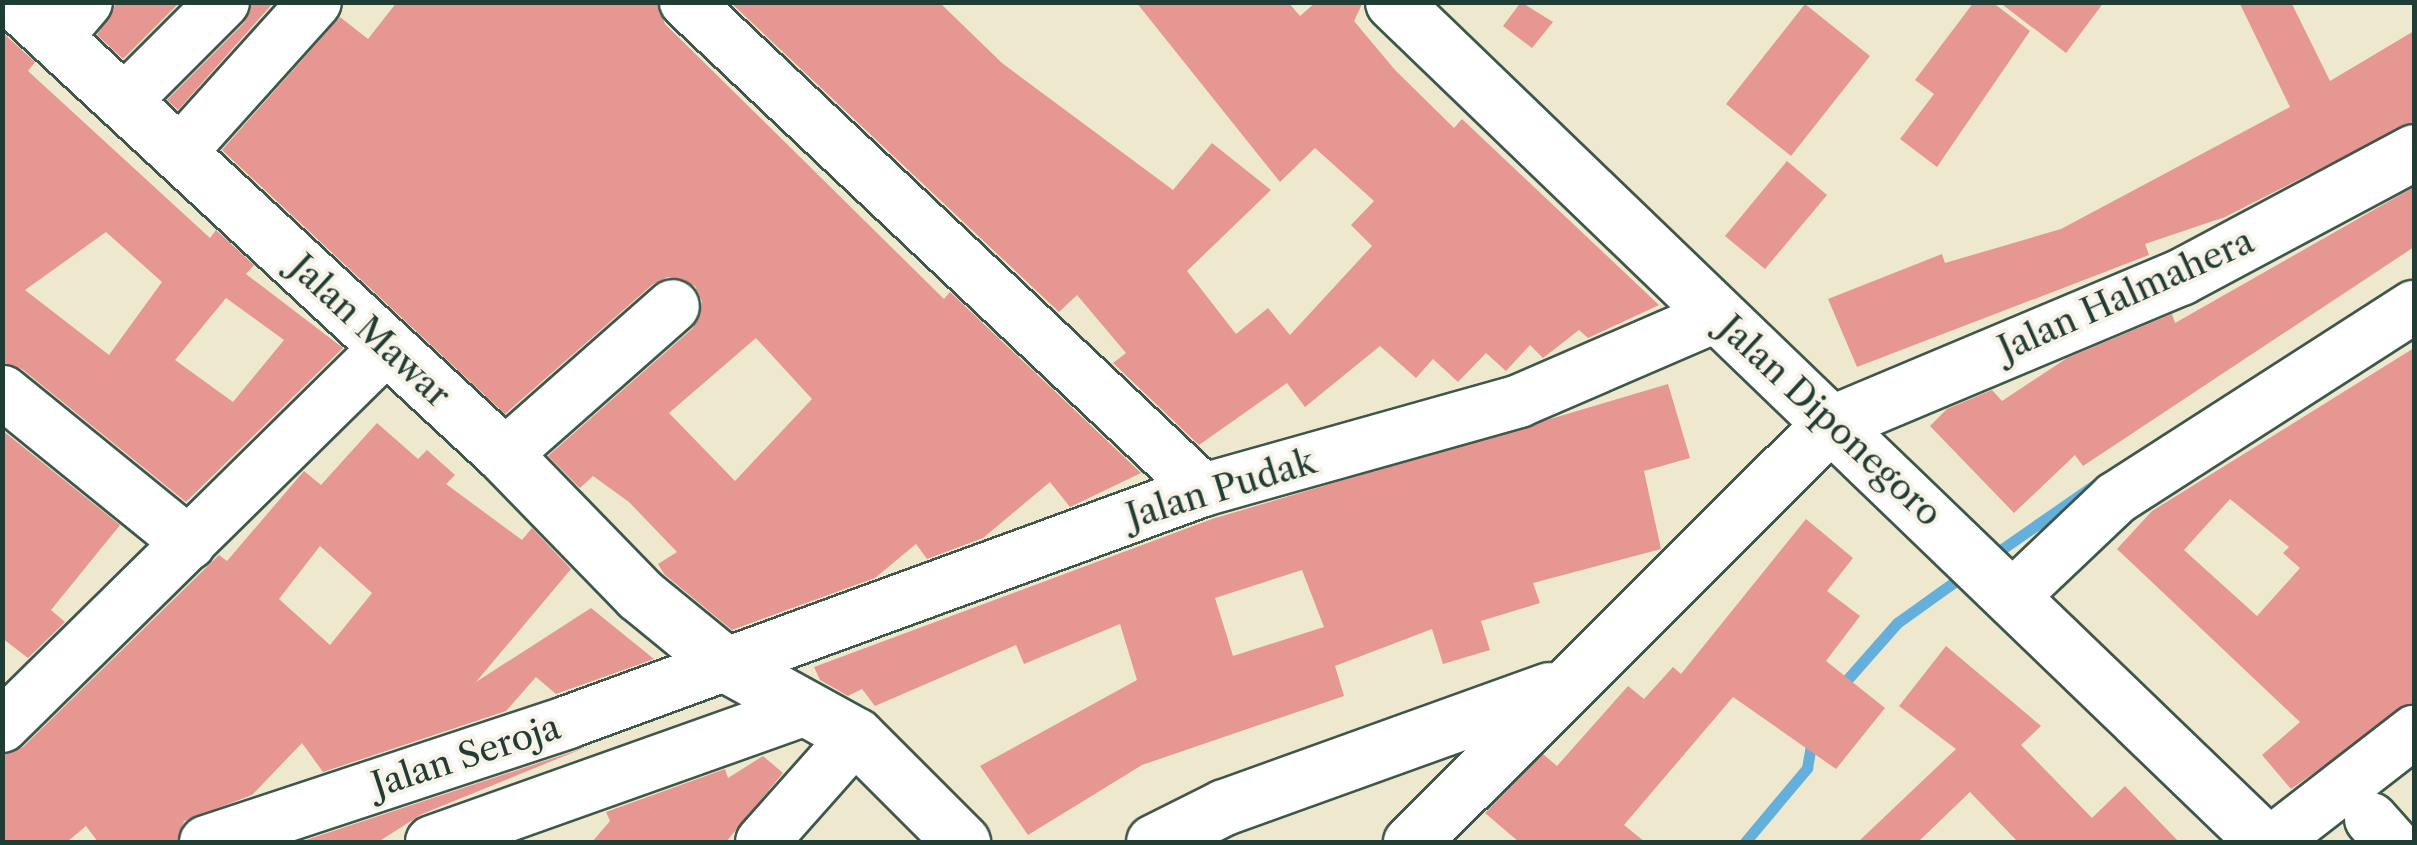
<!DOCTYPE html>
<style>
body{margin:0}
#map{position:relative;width:2417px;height:845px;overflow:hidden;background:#eee8cf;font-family:"Libre Caslon Text",serif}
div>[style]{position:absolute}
.stream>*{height:11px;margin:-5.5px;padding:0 5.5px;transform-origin:5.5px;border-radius:5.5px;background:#65afdd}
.building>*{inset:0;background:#e69791}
.roads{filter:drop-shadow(2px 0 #3e574b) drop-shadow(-2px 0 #3e574b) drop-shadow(0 2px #3e574b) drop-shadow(0 -2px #3e574b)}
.minor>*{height:52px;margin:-26px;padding:0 26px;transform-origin:26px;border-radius:26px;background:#fff}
.major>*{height:55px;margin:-27.5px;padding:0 27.5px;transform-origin:27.5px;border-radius:27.5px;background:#fff}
span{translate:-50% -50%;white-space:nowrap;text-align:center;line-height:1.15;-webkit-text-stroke:8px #f7f3e8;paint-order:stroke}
.street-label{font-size:35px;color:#1f3d34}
.frame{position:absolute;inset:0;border:5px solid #1f3d34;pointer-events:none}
</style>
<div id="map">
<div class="stream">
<i style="left:1992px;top:556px;width:131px;rotate:-34.8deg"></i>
<i style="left:1838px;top:690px;width:89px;rotate:-48.6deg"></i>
<i style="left:1897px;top:623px;width:82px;rotate:-35.6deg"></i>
<i style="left:1745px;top:842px;width:97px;rotate:-50deg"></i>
<i style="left:1807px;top:768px;width:28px;rotate:-80deg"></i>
</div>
<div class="building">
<i style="clip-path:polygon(117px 2px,180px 2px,123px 59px,97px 35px)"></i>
<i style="clip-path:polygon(252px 2px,274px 2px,178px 110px,167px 100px,244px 23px)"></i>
<i style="clip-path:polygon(evenodd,397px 2px,657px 2px,665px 24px,944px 299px,950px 292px,1141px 473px,1070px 507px,1050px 482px,983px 538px,927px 559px,916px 544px,875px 578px,732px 630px,664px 574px,658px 564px,677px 552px,629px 502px,593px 476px,580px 488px,548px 456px,693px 328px,702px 301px,695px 286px,668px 277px,653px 284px,505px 414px,222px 150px,340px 17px,368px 39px,397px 2px,756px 338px,812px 399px,735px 481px,669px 413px,756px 338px)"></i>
<i style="clip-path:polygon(730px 2px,939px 2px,1002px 63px,1173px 190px,1212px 143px,1271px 190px,1187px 271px,1236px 334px,1268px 308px,1290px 335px,1372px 246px,1351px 225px,1374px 201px,1315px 148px,1280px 182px,1136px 2px,1288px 2px,1300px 16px,1316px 2px,1363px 2px,1354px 21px,1395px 70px,1454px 128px,1462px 119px,1659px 305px,1588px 338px,1579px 330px,1543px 358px,1530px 345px,1506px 371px,1486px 353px,1458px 382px,1433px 359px,1416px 378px,1380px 346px,1305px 407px,1287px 383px,1199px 445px,1113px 363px,1126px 353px,1077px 295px,1059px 312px)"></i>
<i style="clip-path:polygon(1521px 2px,1553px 22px,1532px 48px,1503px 26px)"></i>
<i style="clip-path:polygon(1974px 2px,1992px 2px,2030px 31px,1937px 167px,1900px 139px,1934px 94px,1915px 80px)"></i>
<i style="clip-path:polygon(1999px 2px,2104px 2px,2066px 53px)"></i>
<i style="clip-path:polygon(2239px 2px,2291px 2px,2330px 81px,2414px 31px,2414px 121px,2225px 217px,2145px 244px,2149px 255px,1857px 367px,1828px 299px,1942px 254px,1945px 263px,2061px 229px,2290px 107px)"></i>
<i style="clip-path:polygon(1805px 4px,1870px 56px,1791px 156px,1726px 104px)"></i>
<i style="clip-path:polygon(evenodd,2px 32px,35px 62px,28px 71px,210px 238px,216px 230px,254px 265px,246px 274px,343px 348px,186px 502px,22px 369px,2px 363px,2px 32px,106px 232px,162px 282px,109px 355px,25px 290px,106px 232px,2px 32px,226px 298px,284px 340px,233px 402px,175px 360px,226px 298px)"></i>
<i style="clip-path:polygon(1787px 161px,1827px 195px,1765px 269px,1725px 236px)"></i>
<i style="clip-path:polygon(2414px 187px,2414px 247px,2083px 466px,2075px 455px,2014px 513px,1930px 426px,1947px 409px,1992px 390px,2002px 401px,2067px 358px,2172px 314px,2175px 323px)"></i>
<i style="clip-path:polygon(evenodd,2414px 348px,2414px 703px,2291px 789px,2262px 755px,2300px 722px,2117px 549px,2152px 511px,2414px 348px,2230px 499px,2289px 547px,2283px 553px,2300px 568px,2257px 616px,2184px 550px,2230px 499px)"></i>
<i style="clip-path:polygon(evenodd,1668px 384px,1690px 458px,1644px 471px,1661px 549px,1533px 583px,1540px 603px,1481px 621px,1490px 650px,1443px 664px,1432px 629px,1335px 666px,1344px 696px,1142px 765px,1028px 835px,980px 766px,1137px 680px,1120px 624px,1024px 664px,1016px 645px,875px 706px,862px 689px,848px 696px,820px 680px,814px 667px,1212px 519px,1668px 384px,1302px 570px,1324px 627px,1233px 656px,1215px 598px,1302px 570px)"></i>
<i style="clip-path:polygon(evenodd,377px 423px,418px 459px,427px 450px,455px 475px,446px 484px,522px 540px,532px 528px,571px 569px,476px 682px,591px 608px,654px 659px,556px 694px,536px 677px,506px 711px,323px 772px,302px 743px,252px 795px,184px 821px,177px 842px,98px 842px,86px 826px,67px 842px,2px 842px,2px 755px,23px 747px,219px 555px,227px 561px,304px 471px,321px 485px,377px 423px,320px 546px,372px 593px,330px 645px,279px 599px,320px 546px)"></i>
<i style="clip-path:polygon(2px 430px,120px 525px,51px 610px,65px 622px,28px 658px,2px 638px)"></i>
<i style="clip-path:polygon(1806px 519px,1853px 558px,1827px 591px,1860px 616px,1826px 661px,1885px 708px,1836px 769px,1733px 697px,1624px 825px,1645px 842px,1519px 842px,1485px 813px,1543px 754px,1557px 766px,1628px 686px,1644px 699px,1673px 667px,1681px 674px)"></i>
<i style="clip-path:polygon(1946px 646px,2041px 726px,2021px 745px,2092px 818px,2125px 786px,2179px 842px,2018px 842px,1970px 792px,1918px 842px,1858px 842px,1956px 749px,1899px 706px)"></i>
<i style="clip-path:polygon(584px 748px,422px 814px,378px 842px,300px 842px)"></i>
<i style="clip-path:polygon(763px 756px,783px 773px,726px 842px,592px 842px,610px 821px,606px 812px,725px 769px,728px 778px)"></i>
</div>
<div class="roads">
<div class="minor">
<i style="left:686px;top:2px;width:711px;rotate:43.35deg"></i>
<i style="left:56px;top:37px;width:46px;rotate:-49.4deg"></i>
<i style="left:124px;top:101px;width:140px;rotate:-45deg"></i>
<i style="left:179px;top:153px;width:203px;rotate:-48deg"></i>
<i style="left:3px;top:392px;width:240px;rotate:39.1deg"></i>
<i style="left:504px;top:455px;width:225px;rotate:-41.4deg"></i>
<i style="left:2015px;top:594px;width:139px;rotate:-43.5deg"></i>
<i style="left:2116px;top:498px;width:354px;rotate:-32.7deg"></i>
<i style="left:2px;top:726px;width:540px;rotate:-44.55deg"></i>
<i style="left:2371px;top:819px;width:31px;rotate:48deg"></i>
<i style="left:206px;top:842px;width:381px;rotate:-18.3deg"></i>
<i style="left:568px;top:722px;width:676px;rotate:-20.07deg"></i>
<i style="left:1203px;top:490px;width:328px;rotate:-15.7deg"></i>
<i style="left:1519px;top:401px;width:217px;rotate:-23.4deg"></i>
<i style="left:432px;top:842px;width:396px;rotate:-19.6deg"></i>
<i style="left:762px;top:842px;width:142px;rotate:-48.4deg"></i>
<i style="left:2272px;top:842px;width:180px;rotate:-37.8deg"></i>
</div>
<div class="major">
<i style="left:16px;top:2px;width:666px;rotate:42.87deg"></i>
<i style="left:504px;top:455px;width:194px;rotate:45.8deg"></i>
<i style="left:639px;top:594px;width:107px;rotate:39.3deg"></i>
<i style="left:722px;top:662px;width:153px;rotate:28.9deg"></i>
<i style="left:856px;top:736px;width:150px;rotate:45deg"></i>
<i style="left:1393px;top:2px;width:1211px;rotate:43.93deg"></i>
<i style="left:1154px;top:842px;width:78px;rotate:-26.6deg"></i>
<i style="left:1224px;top:807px;width:345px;rotate:-19.8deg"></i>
<i style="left:1411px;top:842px;width:592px;rotate:-44.93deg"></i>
<i style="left:1830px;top:424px;width:380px;rotate:-22.8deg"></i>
<i style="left:2180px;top:277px;width:265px;rotate:-28.1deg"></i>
</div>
</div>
<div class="street-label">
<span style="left:2126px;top:295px;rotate:-24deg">Jalan Halmahera</span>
<span style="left:370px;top:331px;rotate:43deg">Jalan Mawar</span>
<span style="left:1830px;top:421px;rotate:43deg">Jalan Diponegoro</span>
<span style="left:1221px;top:489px;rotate:-17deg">Jalan Pudak</span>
<span style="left:466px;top:756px;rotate:-18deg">Jalan Seroja</span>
</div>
<div class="frame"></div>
</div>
